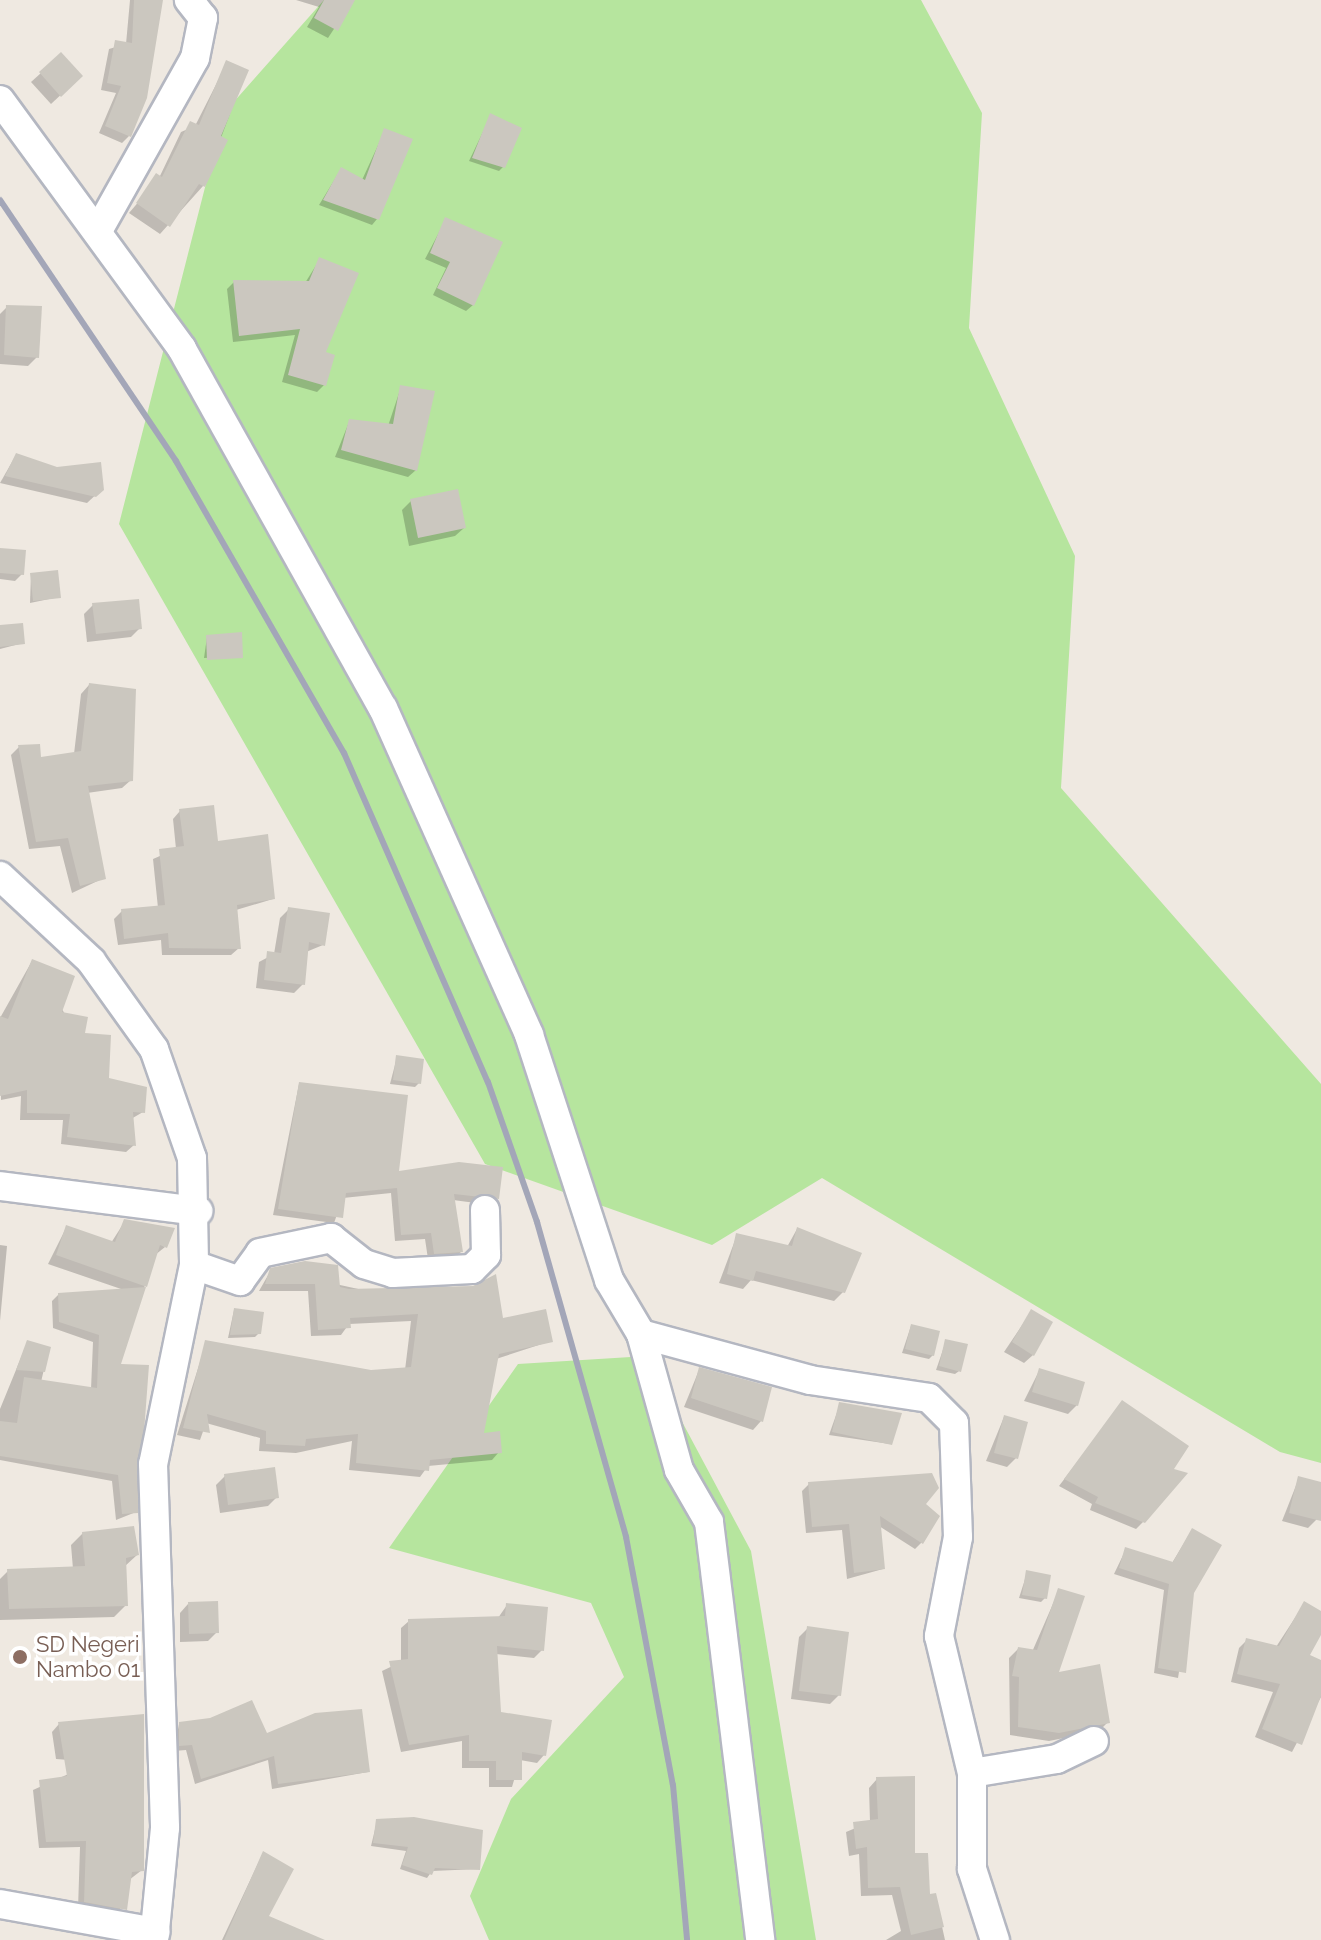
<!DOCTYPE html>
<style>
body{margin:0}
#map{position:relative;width:1321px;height:1940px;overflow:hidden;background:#efe9e1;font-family:Raleway,sans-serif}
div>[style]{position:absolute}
.green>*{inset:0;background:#b6e59e}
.shadow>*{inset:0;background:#0003}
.building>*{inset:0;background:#cbc7bf}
.roads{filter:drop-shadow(2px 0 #b4b7c1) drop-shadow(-2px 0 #b4b7c1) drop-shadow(0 2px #b4b7c1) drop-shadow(0 -2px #b4b7c1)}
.minor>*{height:28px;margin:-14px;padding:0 14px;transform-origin:14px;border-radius:14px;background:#fff}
.rail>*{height:6px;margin:-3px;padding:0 3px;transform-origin:3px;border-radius:3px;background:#a3a6b8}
.dots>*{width:22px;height:22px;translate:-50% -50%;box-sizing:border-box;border:4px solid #fff;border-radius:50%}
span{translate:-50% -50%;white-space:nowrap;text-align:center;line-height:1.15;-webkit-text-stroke:7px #fff;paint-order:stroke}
.education-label{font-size:22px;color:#785e54}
.left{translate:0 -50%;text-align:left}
</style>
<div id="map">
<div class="green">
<i style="clip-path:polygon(324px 0,921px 0,982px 113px,969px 328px,1075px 556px,1061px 788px,1321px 1084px,1321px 1463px,1280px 1452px,822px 1178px,712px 1245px,485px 1164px,119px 524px,224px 113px)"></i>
<i style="clip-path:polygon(647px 1356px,751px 1551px,816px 1940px,489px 1940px,470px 1896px,511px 1799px,624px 1677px,591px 1603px,389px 1548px,518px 1364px)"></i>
</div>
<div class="shadow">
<i style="clip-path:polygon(160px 0,129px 136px,122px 143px,99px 133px,116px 93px,101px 90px,109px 49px,126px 44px,130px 0)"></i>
<i style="clip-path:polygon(296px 0,353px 0,328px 38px,307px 27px,319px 7px)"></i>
<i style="clip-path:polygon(61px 55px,81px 76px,51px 104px,31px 82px)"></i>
<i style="clip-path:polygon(227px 63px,246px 71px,203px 186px,160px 234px,129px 213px,159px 178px,181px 132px,195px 126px)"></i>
<i style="clip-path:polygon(491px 115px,503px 167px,499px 171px,469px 161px)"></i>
<i style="clip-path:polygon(385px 130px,377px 219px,372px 225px,319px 205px,341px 169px,362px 180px)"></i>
<i style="clip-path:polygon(446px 219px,473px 305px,466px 311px,433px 295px,446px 268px,425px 259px)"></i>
<i style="clip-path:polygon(320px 259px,324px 385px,317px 392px,282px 382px,295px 335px,233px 342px,227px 289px,234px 282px,305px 283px)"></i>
<i style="clip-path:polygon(7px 307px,37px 357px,28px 366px,0 364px,0 314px)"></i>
<i style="clip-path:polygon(401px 387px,416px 470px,408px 477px,335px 457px,349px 422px,388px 426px)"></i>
<i style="clip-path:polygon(16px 455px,102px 489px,87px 503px,0 483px)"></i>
<i style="clip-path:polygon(411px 501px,464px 528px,455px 536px,409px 546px,402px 510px)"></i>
<i style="clip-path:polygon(0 550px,22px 574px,15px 581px,0 579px)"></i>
<i style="clip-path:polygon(31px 575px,59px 597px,30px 603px)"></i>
<i style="clip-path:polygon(93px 605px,140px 628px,131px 637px,87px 642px,84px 614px)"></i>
<i style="clip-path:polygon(0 627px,23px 643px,0 649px)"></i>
<i style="clip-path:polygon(207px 637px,240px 656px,204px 658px)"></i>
<i style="clip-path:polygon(89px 685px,131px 780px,122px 788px,87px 793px,104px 878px,72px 893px,60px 846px,29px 849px,11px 755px,19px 747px,40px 759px,74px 754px,81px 694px)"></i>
<i style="clip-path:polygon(180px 811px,273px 899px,236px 910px,239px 948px,231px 955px,162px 955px,161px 940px,118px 945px,114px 919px,122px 911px,158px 908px,153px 859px,176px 849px,173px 819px)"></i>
<i style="clip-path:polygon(289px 909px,323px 945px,306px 952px,303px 984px,294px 993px,256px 988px,259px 962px,274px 954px,280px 918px)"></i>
<i style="clip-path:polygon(32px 961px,106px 1080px,143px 1112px,131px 1119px,134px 1145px,126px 1152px,61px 1144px,63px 1120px,20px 1120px,21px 1096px,1px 1100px,0 1018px)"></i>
<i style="clip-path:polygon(397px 1057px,419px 1083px,415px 1087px,390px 1084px)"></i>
<i style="clip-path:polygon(299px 1084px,397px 1173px,497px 1198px,491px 1205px,453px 1200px,461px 1252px,454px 1258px,428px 1259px,425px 1239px,395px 1241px,391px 1193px,343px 1198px,334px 1223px,273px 1215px)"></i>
<i style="clip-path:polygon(125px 1221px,165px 1247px,155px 1255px,118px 1366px,136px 1512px,116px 1520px,112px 1481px,0 1460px,0 1409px,27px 1343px,49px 1348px,41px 1382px,91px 1389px,93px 1342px,53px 1328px,52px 1301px,59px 1294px,124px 1290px,48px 1264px,66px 1228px,111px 1243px)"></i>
<i style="clip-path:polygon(797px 1229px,843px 1292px,834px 1301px,751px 1280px,743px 1289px,719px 1283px,737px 1235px,787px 1247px)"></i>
<i style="clip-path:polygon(0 1245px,7px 1246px,0 1321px)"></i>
<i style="clip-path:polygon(271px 1270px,501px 1320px,551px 1341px,496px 1359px,481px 1435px,499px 1452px,492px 1460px,428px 1466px,420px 1477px,349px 1470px,352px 1441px,296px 1453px,259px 1451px,260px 1438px,206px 1423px,200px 1440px,177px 1435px,206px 1343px,371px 1373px,405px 1370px,411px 1321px,349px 1324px,341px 1335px,311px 1336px,308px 1291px,259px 1291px)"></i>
<i style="clip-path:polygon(234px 1310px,259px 1333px,255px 1337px,228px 1338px)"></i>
<i style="clip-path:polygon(1031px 1312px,1033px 1355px,1024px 1363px,1004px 1352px)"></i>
<i style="clip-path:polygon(911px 1326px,933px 1355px,929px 1359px,902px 1353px)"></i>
<i style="clip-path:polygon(946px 1341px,959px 1371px,955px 1374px,936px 1370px)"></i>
<i style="clip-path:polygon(699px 1370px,761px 1421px,753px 1430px,684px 1407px)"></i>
<i style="clip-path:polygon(1039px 1371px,1077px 1405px,1068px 1414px,1024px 1401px)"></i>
<i style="clip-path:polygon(1122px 1403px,1143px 1522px,1136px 1529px,1090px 1510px,1092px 1504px,1059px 1486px)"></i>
<i style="clip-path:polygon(840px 1404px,890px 1444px,829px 1435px)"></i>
<i style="clip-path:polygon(1004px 1417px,1016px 1458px,1007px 1467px,986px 1461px)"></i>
<i style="clip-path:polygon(225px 1476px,277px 1497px,268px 1506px,220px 1513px,216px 1485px)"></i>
<i style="clip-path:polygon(1299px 1478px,1321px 1484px,1317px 1519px,1308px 1528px,1282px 1521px)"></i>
<i style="clip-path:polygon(809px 1484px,924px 1504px,922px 1542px,915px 1549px,879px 1526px,883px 1569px,847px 1579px,842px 1530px,806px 1533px,802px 1491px)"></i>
<i style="clip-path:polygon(1192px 1530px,1192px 1592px,1178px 1678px,1154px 1673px,1164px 1590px,1114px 1574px,1126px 1549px,1172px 1563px)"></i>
<i style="clip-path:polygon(83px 1533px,137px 1555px,124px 1567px,126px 1605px,114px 1617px,0 1620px,0 1579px,8px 1571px,73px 1569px,71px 1545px)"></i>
<i style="clip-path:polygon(1027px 1573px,1045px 1598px,1041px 1602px,1019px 1598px)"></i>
<i style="clip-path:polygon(1059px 1590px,1056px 1675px,1108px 1722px,1099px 1731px,1049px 1741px,1010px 1735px,1009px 1658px,1018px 1649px,1032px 1652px)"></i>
<i style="clip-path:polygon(188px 1604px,217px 1632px,208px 1641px,180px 1642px,180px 1613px)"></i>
<i style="clip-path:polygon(1304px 1604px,1321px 1613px,1307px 1656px,1321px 1662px,1321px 1697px,1292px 1752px,1255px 1737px,1273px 1692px,1231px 1682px,1239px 1648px,1247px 1640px,1276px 1647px)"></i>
<i style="clip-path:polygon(507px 1605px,542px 1650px,534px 1658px,496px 1654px,499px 1714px,544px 1755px,537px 1763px,520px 1760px,512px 1787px,489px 1787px,489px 1768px,462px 1768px,462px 1741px,401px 1752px,382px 1671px,401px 1662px,401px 1628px,409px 1621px,498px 1618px)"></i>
<i style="clip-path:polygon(808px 1628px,839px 1695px,830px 1704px,791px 1699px,799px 1637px)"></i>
<i style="clip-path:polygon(142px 1716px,142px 1870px,129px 1880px,118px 1916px,78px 1909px,80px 1847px,39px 1848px,33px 1790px,95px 1762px,56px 1759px,52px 1732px,59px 1724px)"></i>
<i style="clip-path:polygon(179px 1724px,266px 1736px,368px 1772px,272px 1789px,268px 1760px,195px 1784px,186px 1750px,174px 1751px)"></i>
<i style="clip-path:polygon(877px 1779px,928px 1897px,935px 1895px,945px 1940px,886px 1940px,901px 1931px,892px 1895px,861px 1896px,859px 1854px,849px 1856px,846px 1832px,870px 1822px,869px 1788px)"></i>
<i style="clip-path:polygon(377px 1821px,478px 1869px,432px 1871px,427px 1878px,400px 1869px,406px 1851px,371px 1846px)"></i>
<i style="clip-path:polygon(263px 1853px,266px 1917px,282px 1940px,222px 1940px)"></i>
</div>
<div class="building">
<i style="clip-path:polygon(134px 0,163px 0,147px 98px,131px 137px,105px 126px,121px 86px,107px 83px,115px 40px,132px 43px)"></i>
<i style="clip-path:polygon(324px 0,355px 0,338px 31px,314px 18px)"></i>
<i style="clip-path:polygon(61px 52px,83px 76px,61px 97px,39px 72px)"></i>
<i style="clip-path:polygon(226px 60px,249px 70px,221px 136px,228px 140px,205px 187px,199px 184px,170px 227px,136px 203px,156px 173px,162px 177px,190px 121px,199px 125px)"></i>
<i style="clip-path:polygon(490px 113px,522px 128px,505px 168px,472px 158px)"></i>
<i style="clip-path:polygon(384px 128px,413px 139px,379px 220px,323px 200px,341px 167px,365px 180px)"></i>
<i style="clip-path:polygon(445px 217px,503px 242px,474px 306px,437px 288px,450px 262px,430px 253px)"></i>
<i style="clip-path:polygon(319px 257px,359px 273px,326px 352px,335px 355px,326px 386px,288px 375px,300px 329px,239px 336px,233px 280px,309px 281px)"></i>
<i style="clip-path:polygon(6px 305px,42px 306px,39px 358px,4px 355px)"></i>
<i style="clip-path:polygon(400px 385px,435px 391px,417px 471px,341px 450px,349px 419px,393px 424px)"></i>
<i style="clip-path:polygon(16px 453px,57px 467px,101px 462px,104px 490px,96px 497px,5px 476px)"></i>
<i style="clip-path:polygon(458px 489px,466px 528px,418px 538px,410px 499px)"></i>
<i style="clip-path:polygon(0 548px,26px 550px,24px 575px,0 573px)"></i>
<i style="clip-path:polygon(58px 570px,61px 598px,33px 601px,30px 573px)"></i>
<i style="clip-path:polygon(139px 599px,142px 629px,96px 634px,92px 603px)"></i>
<i style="clip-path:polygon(23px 623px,25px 644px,0 647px,0 625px)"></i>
<i style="clip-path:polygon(242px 632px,243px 658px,207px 660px,206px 635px)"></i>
<i style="clip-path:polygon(89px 683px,136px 689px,133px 781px,88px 786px,106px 879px,80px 886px,68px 838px,36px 842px,18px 745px,40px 744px,41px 757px,81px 751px)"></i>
<i style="clip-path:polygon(214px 805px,218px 841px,268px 834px,275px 899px,237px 905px,241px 949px,169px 948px,168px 933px,124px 939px,121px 909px,165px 905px,159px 849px,184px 846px,179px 809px)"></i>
<i style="clip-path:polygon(288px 907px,330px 913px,325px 946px,309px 942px,305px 985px,264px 980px,267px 951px,281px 953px)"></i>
<i style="clip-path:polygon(32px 959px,75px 976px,62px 1012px,88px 1017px,85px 1033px,111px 1035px,109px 1078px,147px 1087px,145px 1113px,133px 1112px,136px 1146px,67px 1137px,70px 1114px,27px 1113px,27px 1090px,0 1096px,0 1016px,8px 1019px)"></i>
<i style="clip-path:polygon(396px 1055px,424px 1059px,421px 1084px,393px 1080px)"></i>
<i style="clip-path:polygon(299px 1082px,408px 1095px,399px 1171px,459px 1162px,503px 1167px,499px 1199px,454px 1194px,463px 1252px,434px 1254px,431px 1233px,401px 1235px,397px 1188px,346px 1193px,343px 1218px,278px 1209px)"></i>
<i style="clip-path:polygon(124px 1219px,175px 1228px,167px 1248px,160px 1245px,147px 1287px,56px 1255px,66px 1225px,115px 1242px)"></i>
<i style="clip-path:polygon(797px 1227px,862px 1253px,845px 1293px,756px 1271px,753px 1281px,727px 1274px,736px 1233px,792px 1246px)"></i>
<i style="clip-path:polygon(305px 1261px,338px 1265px,340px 1287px,349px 1289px,473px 1286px,496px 1274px,503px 1318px,546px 1309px,553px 1342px,499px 1354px,484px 1433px,500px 1431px,502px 1453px,430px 1460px,429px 1471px,356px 1463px,358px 1434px,306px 1439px,305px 1446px,266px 1444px,266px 1431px,207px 1414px,210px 1433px,183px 1428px,205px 1340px,371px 1370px,411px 1367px,418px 1314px,350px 1318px,351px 1328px,318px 1330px,315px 1284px,265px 1284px,270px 1268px)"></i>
<i style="clip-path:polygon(146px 1287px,121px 1364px,149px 1365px,138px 1513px,122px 1514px,118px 1475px,0 1456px,0 1421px,17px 1423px,24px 1377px,97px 1388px,99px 1335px,59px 1322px,58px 1293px)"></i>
<i style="clip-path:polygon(234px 1308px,264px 1312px,261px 1334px,230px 1335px)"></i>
<i style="clip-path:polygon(1031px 1309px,1053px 1322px,1034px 1356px,1012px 1342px)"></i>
<i style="clip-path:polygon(911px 1324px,940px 1331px,934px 1356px,905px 1349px)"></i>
<i style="clip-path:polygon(945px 1339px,968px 1344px,961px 1372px,939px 1366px)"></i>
<i style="clip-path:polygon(27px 1340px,51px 1347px,45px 1372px,16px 1370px)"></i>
<i style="clip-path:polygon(699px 1367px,772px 1387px,763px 1422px,691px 1398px)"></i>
<i style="clip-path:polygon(1039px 1368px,1085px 1382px,1078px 1406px,1032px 1392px)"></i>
<i style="clip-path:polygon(1122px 1400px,1189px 1446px,1174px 1469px,1188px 1473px,1145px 1523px,1095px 1503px,1098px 1497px,1064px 1479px)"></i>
<i style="clip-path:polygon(839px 1402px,902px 1413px,892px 1445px,832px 1432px)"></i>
<i style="clip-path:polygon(1004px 1415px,1028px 1422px,1018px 1459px,994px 1453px)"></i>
<i style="clip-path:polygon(275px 1467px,279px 1498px,228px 1505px,224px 1474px)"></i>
<i style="clip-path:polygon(932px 1473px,939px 1488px,926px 1504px,940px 1516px,923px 1544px,880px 1516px,885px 1569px,854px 1573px,849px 1524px,812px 1527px,808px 1482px)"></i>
<i style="clip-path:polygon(1298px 1476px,1321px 1482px,1321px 1521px,1289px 1513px)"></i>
<i style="clip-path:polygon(134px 1526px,139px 1555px,126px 1558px,128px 1606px,9px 1609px,7px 1569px,85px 1566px,82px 1532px)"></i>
<i style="clip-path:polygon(1192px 1528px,1222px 1545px,1194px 1593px,1186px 1673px,1158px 1668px,1169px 1584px,1119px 1568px,1125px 1547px,1173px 1562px)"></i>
<i style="clip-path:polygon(1026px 1570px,1051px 1575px,1047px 1599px,1022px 1595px)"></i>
<i style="clip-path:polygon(1058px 1588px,1085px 1596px,1059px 1672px,1100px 1664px,1110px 1723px,1059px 1733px,1018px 1727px,1019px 1677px,1012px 1676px,1018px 1647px,1037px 1650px)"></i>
<i style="clip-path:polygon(218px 1601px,219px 1633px,189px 1634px,188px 1602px)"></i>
<i style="clip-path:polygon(1304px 1601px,1321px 1611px,1321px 1635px,1310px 1655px,1321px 1660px,1321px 1696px,1302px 1745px,1262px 1729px,1280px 1684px,1237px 1674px,1246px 1638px,1279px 1646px)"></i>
<i style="clip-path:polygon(506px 1603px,548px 1607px,544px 1651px,497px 1646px,501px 1712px,552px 1720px,546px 1756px,522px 1752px,522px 1780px,496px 1780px,496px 1761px,469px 1761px,469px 1735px,409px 1745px,389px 1661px,408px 1659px,408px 1619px,505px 1616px)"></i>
<i style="clip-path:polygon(807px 1626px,849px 1632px,841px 1696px,799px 1691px)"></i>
<i style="clip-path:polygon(252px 1700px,267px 1733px,315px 1713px,362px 1709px,370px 1772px,278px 1784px,274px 1756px,201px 1779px,192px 1745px,179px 1746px,179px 1722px,210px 1718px)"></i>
<i style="clip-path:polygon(144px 1714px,144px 1871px,132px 1872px,127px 1910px,84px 1902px,86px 1841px,46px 1842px,39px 1780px,67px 1776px,58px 1722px)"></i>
<i style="clip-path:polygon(915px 1776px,915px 1853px,928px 1853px,930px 1894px,936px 1893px,944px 1927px,911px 1935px,900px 1887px,868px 1888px,867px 1847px,856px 1849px,853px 1822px,878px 1819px,876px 1777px)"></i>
<i style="clip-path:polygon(414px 1817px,483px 1830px,480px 1870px,435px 1868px,432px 1875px,402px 1865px,408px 1847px,373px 1843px,376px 1819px)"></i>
<i style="clip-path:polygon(263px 1851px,294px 1869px,269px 1916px,325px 1940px,224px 1940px)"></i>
</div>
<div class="roads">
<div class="minor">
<i style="left:0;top:100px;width:308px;rotate:53.8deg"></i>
<i style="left:182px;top:349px;width:411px;rotate:60.8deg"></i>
<i style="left:383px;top:708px;width:358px;rotate:65.9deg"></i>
<i style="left:529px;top:1035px;width:258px;rotate:71.9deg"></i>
<i style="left:609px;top:1280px;width:63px;rotate:59.3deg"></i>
<i style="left:641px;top:1334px;width:175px;rotate:15.2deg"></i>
<i style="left:810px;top:1380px;width:120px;rotate:8.6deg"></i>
<i style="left:929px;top:1398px;width:35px;rotate:45deg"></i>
<i style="left:954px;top:1423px;width:114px;rotate:88deg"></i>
<i style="left:958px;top:1537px;width:101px;rotate:100.9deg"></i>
<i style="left:939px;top:1636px;width:141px;rotate:76.5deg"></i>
<i style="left:972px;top:1773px;width:96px;rotate:90deg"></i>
<i style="left:972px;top:1869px;width:75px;rotate:72.1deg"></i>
<i style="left:99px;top:229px;width:196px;rotate:-60.7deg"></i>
<i style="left:195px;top:58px;width:41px;rotate:-78.7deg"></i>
<i style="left:203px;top:18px;width:23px;rotate:-128deg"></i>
<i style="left:0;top:876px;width:125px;rotate:43deg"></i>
<i style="left:91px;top:961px;width:108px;rotate:54.4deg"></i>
<i style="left:154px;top:1049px;width:115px;rotate:70.8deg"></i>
<i style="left:192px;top:1158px;width:107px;rotate:88.9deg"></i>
<i style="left:194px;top:1265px;width:203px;rotate:101.6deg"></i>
<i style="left:153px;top:1464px;width:364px;rotate:88.1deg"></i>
<i style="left:165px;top:1828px;width:113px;rotate:95.6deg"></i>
<i style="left:0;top:1186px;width:200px;rotate:7.2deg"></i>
<i style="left:194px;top:1265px;width:49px;rotate:19.2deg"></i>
<i style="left:240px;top:1281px;width:34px;rotate:-54deg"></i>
<i style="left:260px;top:1253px;width:73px;rotate:-11.9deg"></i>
<i style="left:331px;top:1238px;width:42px;rotate:38.2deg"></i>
<i style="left:364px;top:1264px;width:30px;rotate:17deg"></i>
<i style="left:393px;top:1273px;width:79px;rotate:-2.9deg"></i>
<i style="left:472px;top:1269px;width:20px;rotate:-45deg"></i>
<i style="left:486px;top:1255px;width:45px;rotate:-91.3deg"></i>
<i style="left:641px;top:1334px;width:141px;rotate:74.4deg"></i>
<i style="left:679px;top:1470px;width:60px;rotate:60deg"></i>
<i style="left:709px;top:1522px;width:421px;rotate:83deg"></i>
<i style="left:972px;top:1773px;width:86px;rotate:-9.4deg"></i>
<i style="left:1057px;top:1759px;width:41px;rotate:-25.9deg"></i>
<i style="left:0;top:1904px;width:158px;rotate:10.2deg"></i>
</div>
</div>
<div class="rail">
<i style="left:0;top:200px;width:315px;rotate:56deg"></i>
<i style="left:176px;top:461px;width:337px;rotate:60.1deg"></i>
<i style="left:344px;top:753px;width:359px;rotate:66.4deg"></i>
<i style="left:488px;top:1082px;width:148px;rotate:70.7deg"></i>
<i style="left:537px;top:1222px;width:327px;rotate:74.2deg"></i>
<i style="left:626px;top:1537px;width:252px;rotate:79.3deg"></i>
<i style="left:673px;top:1785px;width:156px;rotate:84.8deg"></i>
</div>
<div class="dots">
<i style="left:20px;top:1657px;background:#8d6e63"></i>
</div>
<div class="education-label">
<span class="left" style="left:36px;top:1657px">SD Negeri<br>Nambo 01</span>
</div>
</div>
